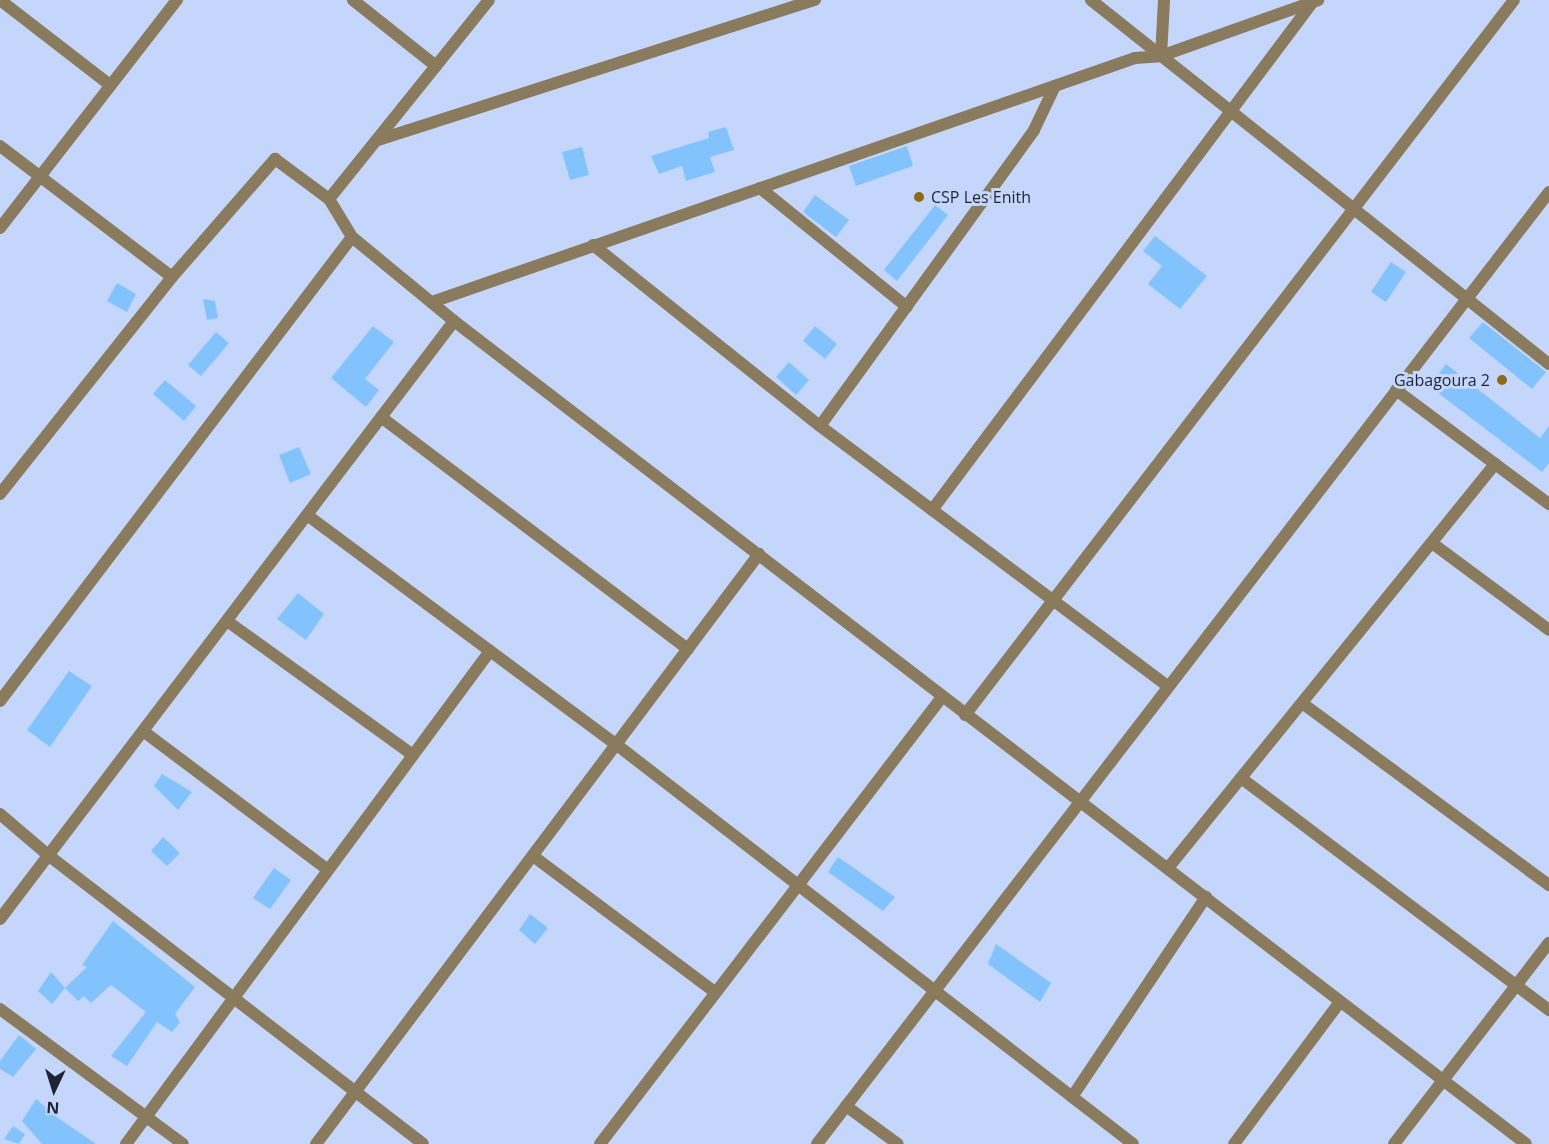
<!DOCTYPE html>
<style>
body{margin:0}
#map{position:relative;width:1549px;height:1144px;overflow:hidden;background:#c5d6fd;font-family:"Open Sans",sans-serif}
div>[style]{position:absolute}
.building>*{inset:0;background:#82c3fd}
.street>*{height:12px;margin:-6px;padding:0 6px;transform-origin:6px;border-radius:6px;background:#897b5c}
.dots>*{width:16px;height:16px;translate:-50% -50%;box-sizing:border-box;border:3px solid #c5d6fd;border-radius:50%}
span{translate:-50% -50%;white-space:nowrap;text-align:center;line-height:1.15;-webkit-text-stroke:6px #c5d6fd;paint-order:stroke}
.poi-label{font-size:16px;color:#1e2432}
.left{translate:0 -50%;text-align:left}
.right{translate:-100% -50%;text-align:right}
.north{position:absolute;left:24px;top:1060px;width:60px;height:60px;-webkit-text-stroke:4px #c5d6fd;paint-order:stroke;rotate:184deg;font-size:16px;font-weight:700;line-height:24px;text-align:center;color:#1e2432}
.north::after{content:'';display:block;margin:auto;width:21px;height:27px;background:#1e2432;clip-path:polygon(50% 0,100% 100%,50% 72%,0 100%)}
</style>
<div id="map">
<div class="building">
<i style="clip-path:polygon(726px 127px,734px 150px,710px 157px,715px 172px,686px 181px,682px 166px,659px 174px,651px 156px,709px 138px,708px 132px)"></i>
<i style="clip-path:polygon(907px 146px,913px 166px,856px 186px,849px 166px)"></i>
<i style="clip-path:polygon(582px 147px,589px 175px,570px 180px,562px 152px)"></i>
<i style="clip-path:polygon(815px 195px,849px 220px,836px 237px,803px 212px)"></i>
<i style="clip-path:polygon(935px 205px,948px 215px,897px 281px,884px 270px)"></i>
<i style="clip-path:polygon(1155px 236px,1207px 276px,1180px 309px,1148px 284px,1162px 266px,1143px 251px)"></i>
<i style="clip-path:polygon(1391px 262px,1406px 272px,1386px 302px,1371px 292px)"></i>
<i style="clip-path:polygon(117px 283px,136px 294px,127px 312px,107px 301px)"></i>
<i style="clip-path:polygon(203px 299px,215px 301px,218px 318px,207px 320px)"></i>
<i style="clip-path:polygon(1483px 322px,1546px 372px,1532px 389px,1469px 338px)"></i>
<i style="clip-path:polygon(373px 326px,394px 342px,365px 379px,379px 390px,366px 407px,331px 378px)"></i>
<i style="clip-path:polygon(815px 326px,837px 344px,825px 359px,803px 341px)"></i>
<i style="clip-path:polygon(216px 332px,229px 343px,201px 376px,188px 365px)"></i>
<i style="clip-path:polygon(789px 362px,809px 380px,796px 395px,776px 377px)"></i>
<i style="clip-path:polygon(1446px 364px,1540px 438px,1549px 426px,1549px 463px,1542px 472px,1429px 386px)"></i>
<i style="clip-path:polygon(165px 380px,196px 406px,184px 421px,153px 394px)"></i>
<i style="clip-path:polygon(299px 447px,311px 474px,290px 483px,279px 455px)"></i>
<i style="clip-path:polygon(298px 593px,324px 614px,306px 640px,277px 619px)"></i>
<i style="clip-path:polygon(69px 671px,92px 686px,50px 747px,27px 730px)"></i>
<i style="clip-path:polygon(162px 774px,192px 792px,178px 810px,154px 786px)"></i>
<i style="clip-path:polygon(163px 837px,180px 853px,167px 866px,151px 851px)"></i>
<i style="clip-path:polygon(838px 857px,895px 897px,883px 911px,828px 872px)"></i>
<i style="clip-path:polygon(274px 868px,291px 880px,270px 909px,253px 898px)"></i>
<i style="clip-path:polygon(530px 914px,548px 928px,535px 944px,519px 930px)"></i>
<i style="clip-path:polygon(113px 921px,195px 987px,175px 1014px,180px 1022px,172px 1032px,157px 1022px,127px 1066px,111px 1056px,146px 1012px,111px 985px,91px 1003px,84px 996px,78px 1001px,65px 988px,87px 967px,82px 965px)"></i>
<i style="clip-path:polygon(996px 944px,1051px 983px,1040px 1002px,988px 964px)"></i>
<i style="clip-path:polygon(51px 972px,65px 988px,52px 1004px,38px 991px)"></i>
<i style="clip-path:polygon(19px 1035px,36px 1049px,13px 1077px,0 1069px,0 1061px)"></i>
<i style="clip-path:polygon(36px 1099px,58px 1118px,96px 1144px,42px 1144px,22px 1121px)"></i>
<i style="clip-path:polygon(13px 1126px,25px 1134px,19px 1144px,4px 1139px)"></i>
</div>
<div class="street">
<i style="left:0;top:0;width:139px;rotate:37.7deg"></i>
<i style="left:353px;top:0;width:106px;rotate:38.5deg"></i>
<i style="left:1091px;top:0;width:585px;rotate:38.48deg"></i>
<i style="left:1161px;top:56px;width:56px;rotate:-86.9deg"></i>
<i style="left:378px;top:140px;width:459px;rotate:-17.8deg"></i>
<i style="left:0;top:146px;width:216px;rotate:37.3deg"></i>
<i style="left:760px;top:188px;width:189px;rotate:39deg"></i>
<i style="left:329px;top:199px;width:255px;rotate:-51.2deg"></i>
<i style="left:0;top:228px;width:289px;rotate:-52.2deg"></i>
<i style="left:593px;top:245px;width:290px;rotate:38.6deg"></i>
<i style="left:820px;top:426px;width:434px;rotate:36.8deg"></i>
<i style="left:435px;top:301px;width:741px;rotate:-19.14deg"></i>
<i style="left:1135px;top:58px;width:26px;rotate:-4deg"></i>
<i style="left:1161px;top:56px;width:167px;rotate:-19.6deg"></i>
<i style="left:1396px;top:390px;width:191px;rotate:36.7deg"></i>
<i style="left:381px;top:417px;width:385px;rotate:37.1deg"></i>
<i style="left:820px;top:426px;width:365px;rotate:-54.1deg"></i>
<i style="left:1034px;top:130px;width:49px;rotate:-64.5deg"></i>
<i style="left:0;top:494px;width:277px;rotate:-51.6deg"></i>
<i style="left:172px;top:277px;width:157px;rotate:-48.9deg"></i>
<i style="left:275px;top:159px;width:67px;rotate:36.5deg"></i>
<i style="left:329px;top:199px;width:44px;rotate:58.8deg"></i>
<i style="left:352px;top:237px;width:132px;rotate:39.5deg"></i>
<i style="left:454px;top:321px;width:1351px;rotate:37.51deg"></i>
<i style="left:932px;top:510px;width:634px;rotate:-53.15deg"></i>
<i style="left:307px;top:515px;width:386px;rotate:36.6deg"></i>
<i style="left:617px;top:745px;width:652px;rotate:37.71deg"></i>
<i style="left:1432px;top:543px;width:146px;rotate:36.6deg"></i>
<i style="left:227px;top:621px;width:229px;rotate:35.8deg"></i>
<i style="left:0;top:701px;width:582px;rotate:-52.82deg"></i>
<i style="left:1302px;top:703px;width:307px;rotate:36.4deg"></i>
<i style="left:965px;top:715px;width:901px;rotate:-52.48deg"></i>
<i style="left:143px;top:731px;width:231px;rotate:36.9deg"></i>
<i style="left:1241px;top:778px;width:386px;rotate:37deg"></i>
<i style="left:0;top:814px;width:63px;rotate:40.5deg"></i>
<i style="left:48px;top:855px;width:473px;rotate:37.6deg"></i>
<i style="left:533px;top:856px;width:227px;rotate:36.8deg"></i>
<i style="left:1168px;top:868px;width:520px;rotate:-51.01deg"></i>
<i style="left:0;top:919px;width:751px;rotate:-52.79deg"></i>
<i style="left:0;top:1009px;width:227px;rotate:36.4deg"></i>
<i style="left:1072px;top:1097px;width:241px;rotate:-56.2deg"></i>
<i style="left:846px;top:1106px;width:64px;rotate:36.2deg"></i>
<i style="left:126px;top:1144px;width:613px;rotate:-53.56deg"></i>
<i style="left:316px;top:1144px;width:738px;rotate:-53.1deg"></i>
<i style="left:600px;top:1144px;width:563px;rotate:-52.58deg"></i>
<i style="left:817px;top:1144px;width:1201px;rotate:-52.44deg"></i>
<i style="left:1234px;top:1144px;width:177px;rotate:-53.3deg"></i>
<i style="left:1394px;top:1144px;width:254px;rotate:-52.4deg"></i>
</div>
<div class="dots">
<i style="left:919px;top:197px;background:#8c6c0e"></i>
<i style="left:1502px;top:380px;background:#8c6c0e"></i>
</div>
<div class="poi-label">
<span class="left" style="left:931px;top:197px">CSP Les Enith</span>
<span class="right" style="left:1490px;top:380px">Gabagoura 2</span>
</div>
<div class="north">N</div>
</div>
